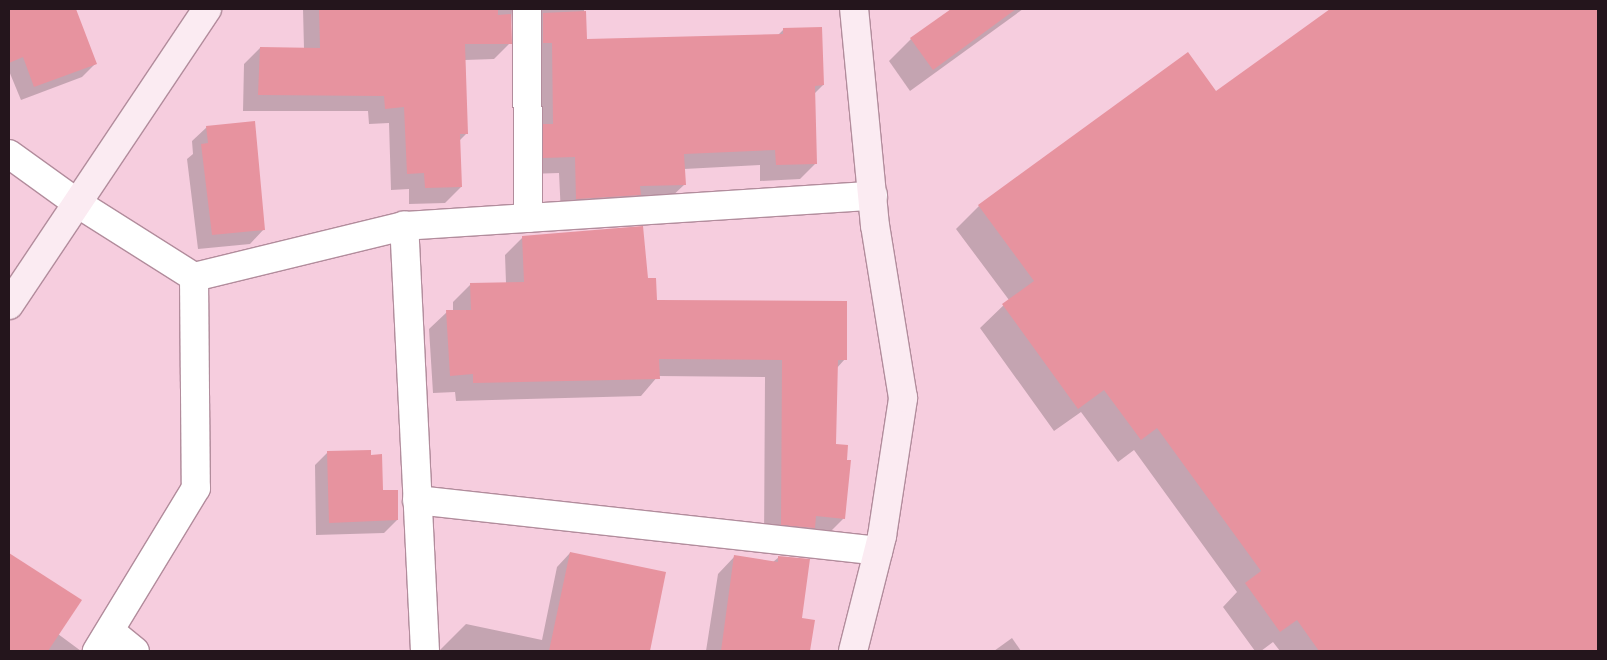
<!DOCTYPE html>
<style>
body{margin:0}
#map{position:relative;width:1607px;height:660px;overflow:hidden;background:#f6cdde;font-family:Ubuntu,sans-serif}
div>[style]{position:absolute}
.shadow>*{inset:0;background:#0003}
.building>*{inset:0;background:#e7939f}
.roads{filter:drop-shadow(1px 0 #b28c9c) drop-shadow(-1px 0 #b28c9c) drop-shadow(0 1px #b28c9c) drop-shadow(0 -1px #b28c9c)}
.street>*{height:28px;margin:-14px;padding:0 14px;transform-origin:14px;border-radius:14px;background:#fff}
.secondary>*{height:28px;margin:-14px;padding:0 14px;transform-origin:14px;border-radius:14px;background:#fbebf2}
span{translate:-50% -50%;white-space:nowrap;text-align:center;line-height:1.15;-webkit-text-stroke:4px #fedcea;paint-order:stroke}
.frame{position:absolute;inset:0;border:10px solid #24151c;pointer-events:none}
</style>
<div id="map">
<div class="shadow">
<i style="clip-path:polygon(9px 9px,75px 9px,95px 64px,82px 77px,21px 100px,9px 71px)"></i>
<i style="clip-path:polygon(303px 9px,584px 9px,585px 40px,778px 35px,784px 29px,823px 85px,814px 94px,816px 163px,800px 179px,760px 181px,760px 165px,684px 169px,685px 184px,668px 200px,561px 215px,559px 173px,528px 174px,519px 12px,512px 10px,510px 43px,494px 59px,465px 60px,466px 134px,459px 141px,461px 187px,445px 203px,409px 204px,409px 189px,391px 190px,389px 123px,369px 124px,368px 111px,243px 111px,244px 64px,260px 48px,304px 49px)"></i>
<i style="clip-path:polygon(953px 9px,1023px 9px,910px 91px,889px 61px,911px 39px)"></i>
<i style="clip-path:polygon(1332px 9px,1598px 9px,1598px 651px,1280px 651px,1273px 642px,1261px 651px,1255px 651px,1223px 607px,1237px 592px,1134px 450px,1118px 462px,1081px 412px,1054px 431px,980px 328px,1009px 300px,956px 229px,979px 206px,1216px 93px)"></i>
<i style="clip-path:polygon(207px 127px,264px 229px,250px 244px,198px 249px,187px 159px,193px 154px,192px 141px)"></i>
<i style="clip-path:polygon(523px 237px,646px 280px,656px 301px,845px 359px,836px 369px,835px 445px,844px 518px,826px 536px,764px 542px,765px 377px,658px 376px,641px 396px,456px 401px,455px 392px,433px 393px,429px 329px,447px 312px,453px 312px,453px 302px,471px 284px,506px 283px,505px 255px)"></i>
<i style="clip-path:polygon(328px 452px,370px 456px,381px 492px,397px 520px,384px 533px,316px 535px,315px 465px)"></i>
<i style="clip-path:polygon(570px 553px,664px 573px,648px 651px,439px 651px,466px 624px,542px 640px,557px 567px)"></i>
<i style="clip-path:polygon(9px 554px,80px 600px,58px 634px,81px 651px,9px 651px)"></i>
<i style="clip-path:polygon(735px 556px,773px 562px,779px 557px,801px 619px,814px 621px,809px 651px,706px 651px,718px 574px)"></i>
<i style="clip-path:polygon(1012px 638px,1021px 651px,994px 651px)"></i>
</div>
<div class="building">
<i style="clip-path:polygon(9px 9px,76px 9px,97px 64px,34px 87px,23px 57px,9px 63px)"></i>
<i style="clip-path:polygon(319px 9px,498px 9px,498px 15px,511px 14px,512px 44px,465px 44px,468px 134px,460px 134px,462px 187px,425px 188px,424px 173px,407px 174px,404px 107px,385px 109px,384px 96px,258px 95px,260px 47px,320px 48px)"></i>
<i style="clip-path:polygon(951px 9px,1016px 9px,933px 70px,910px 38px)"></i>
<i style="clip-path:polygon(1330px 9px,1598px 9px,1598px 651px,1319px 651px,1297px 620px,1280px 632px,1245px 583px,1261px 571px,1157px 428px,1141px 440px,1104px 390px,1078px 409px,1002px 304px,1034px 281px,978px 205px,1188px 52px,1216px 91px)"></i>
<i style="clip-path:polygon(586px 11px,587px 39px,783px 34px,783px 28px,822px 27px,824px 85px,815px 86px,817px 164px,776px 165px,775px 150px,684px 154px,686px 185px,640px 186px,641px 195px,576px 199px,575px 157px,543px 158px,543px 124px,553px 124px,552px 43px,543px 43px,543px 13px)"></i>
<i style="clip-path:polygon(255px 121px,265px 230px,212px 235px,201px 144px,208px 143px,206px 126px)"></i>
<i style="clip-path:polygon(643px 226px,648px 278px,656px 278px,657px 300px,847px 301px,847px 360px,838px 360px,836px 444px,848px 445px,847px 460px,851px 460px,845px 519px,816px 516px,815px 528px,781px 525px,782px 360px,659px 359px,660px 379px,473px 383px,473px 374px,450px 376px,446px 310px,471px 310px,470px 283px,524px 282px,522px 236px)"></i>
<i style="clip-path:polygon(371px 450px,371px 455px,382px 454px,383px 490px,398px 490px,398px 520px,329px 523px,327px 451px)"></i>
<i style="clip-path:polygon(570px 552px,666px 572px,650px 651px,549px 651px)"></i>
<i style="clip-path:polygon(9px 553px,82px 600px,48px 651px,9px 651px)"></i>
<i style="clip-path:polygon(734px 555px,778px 562px,778px 556px,810px 559px,802px 618px,815px 620px,810px 651px,721px 651px)"></i>
</div>
<div class="roads">
<div class="street">
<i style="left:527px;top:9px;width:209px;rotate:89.7deg"></i>
<i style="left:9px;top:154px;width:84px;rotate:35.8deg"></i>
<i style="left:77px;top:203px;width:138px;rotate:32.3deg"></i>
<i style="left:194px;top:277px;width:211px;rotate:89.5deg"></i>
<i style="left:196px;top:488px;width:191px;rotate:121.3deg"></i>
<i style="left:194px;top:277px;width:216px;rotate:-13.7deg"></i>
<i style="left:417px;top:500px;width:464px;rotate:6.3deg"></i>
<i style="left:110px;top:631px;width:32px;rotate:39deg"></i>
<i style="left:425px;top:651px;width:426px;rotate:-92.8deg"></i>
<i style="left:404px;top:226px;width:470px;rotate:-3.7deg"></i>
</div>
<div class="secondary">
<i style="left:9px;top:305px;width:356px;rotate:-56.2deg"></i>
<i style="left:853px;top:651px;width:119px;rotate:-75.8deg"></i>
<i style="left:882px;top:536px;width:140px;rotate:-81.3deg"></i>
<i style="left:903px;top:398px;width:174px;rotate:-99.2deg"></i>
<i style="left:875px;top:226px;width:218px;rotate:-95.5deg"></i>
</div>
</div>
<div class="frame"></div>
</div>
